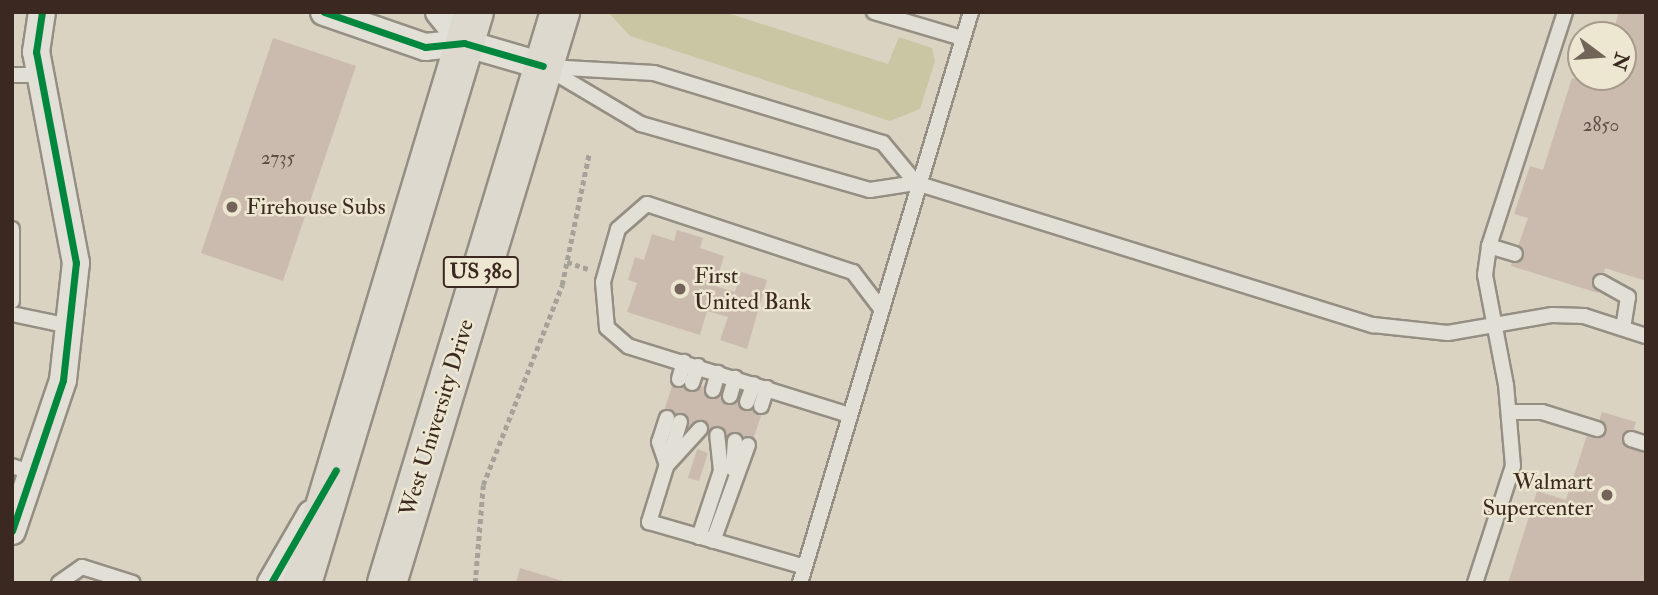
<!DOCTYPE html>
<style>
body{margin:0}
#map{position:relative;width:1658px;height:595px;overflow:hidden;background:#dad3c2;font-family:"IM FELL Double Pica",serif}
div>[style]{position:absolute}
.green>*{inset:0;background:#cac6a3}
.building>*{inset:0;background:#cbbbaf}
.path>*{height:4.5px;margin-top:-2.25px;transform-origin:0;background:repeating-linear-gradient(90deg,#a6a29a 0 5px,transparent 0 8.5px)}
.roads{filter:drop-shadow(2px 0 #948e83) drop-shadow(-2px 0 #948e83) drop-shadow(0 2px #948e83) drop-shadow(0 -2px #948e83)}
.service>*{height:14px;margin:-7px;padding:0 7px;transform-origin:7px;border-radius:7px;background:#e2dfd6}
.minor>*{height:26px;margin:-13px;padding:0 13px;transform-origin:13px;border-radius:13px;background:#e2dfd6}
.primary>*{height:38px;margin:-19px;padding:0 19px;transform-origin:19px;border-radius:19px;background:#ddd9cf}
.cycleway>*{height:7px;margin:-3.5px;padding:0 3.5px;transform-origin:3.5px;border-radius:3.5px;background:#00873e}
.dots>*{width:19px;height:19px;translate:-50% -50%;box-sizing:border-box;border:4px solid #ede6d0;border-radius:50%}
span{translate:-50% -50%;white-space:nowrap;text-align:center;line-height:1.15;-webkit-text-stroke:5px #ede6d0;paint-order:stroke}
.number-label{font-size:19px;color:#604f46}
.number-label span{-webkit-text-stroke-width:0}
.shield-label span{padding:2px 5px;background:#ede6d0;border:2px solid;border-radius:5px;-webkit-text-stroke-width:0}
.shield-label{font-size:21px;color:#3b2921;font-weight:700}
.poi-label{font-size:23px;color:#3b2921}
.left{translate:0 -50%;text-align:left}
.right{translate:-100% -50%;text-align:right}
.street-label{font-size:23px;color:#3b2921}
.frame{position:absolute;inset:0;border:14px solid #3b2921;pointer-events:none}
.north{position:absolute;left:1567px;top:21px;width:70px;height:70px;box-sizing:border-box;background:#ede6d0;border:2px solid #a69a8a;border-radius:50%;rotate:106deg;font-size:19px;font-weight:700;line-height:28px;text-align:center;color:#3b2921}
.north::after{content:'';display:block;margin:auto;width:24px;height:32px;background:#736459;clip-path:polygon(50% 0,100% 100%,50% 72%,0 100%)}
</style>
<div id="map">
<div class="green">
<i style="clip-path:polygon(608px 12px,724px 12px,888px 64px,899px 37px,932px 48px,935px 61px,920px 109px,890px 121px,630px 36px)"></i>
</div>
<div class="building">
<i style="clip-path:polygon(1619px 12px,1646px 12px,1646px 281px,1605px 268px,1598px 293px,1511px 266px,1528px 218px,1514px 214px,1530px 166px,1543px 170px,1572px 78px,1596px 86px,1598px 77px,1623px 77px,1623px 35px,1612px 35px)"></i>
<i style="clip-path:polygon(273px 38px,356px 66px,283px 281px,201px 253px)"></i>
<i style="clip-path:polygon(677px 230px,703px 238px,700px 248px,724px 256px,715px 286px,735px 292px,741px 272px,767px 280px,747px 349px,720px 340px,728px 317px,707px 311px,700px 335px,627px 312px,637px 283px,628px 280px,635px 257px,644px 260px,652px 234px,674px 241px)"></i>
<i style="clip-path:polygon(675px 377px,764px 407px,751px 446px,662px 417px)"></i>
<i style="clip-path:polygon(1602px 412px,1636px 422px,1629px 445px,1646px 450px,1646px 583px,1508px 583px,1537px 491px,1566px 500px,1588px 432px,1595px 434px)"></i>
<i style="clip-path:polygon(697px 449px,708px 453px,699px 481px,688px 478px)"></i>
<i style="clip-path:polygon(520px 568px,566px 582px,566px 583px,516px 583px)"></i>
</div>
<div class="path">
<i style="left:567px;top:262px;width:22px;rotate:18deg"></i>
<i style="left:475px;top:583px;width:98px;rotate:-85.3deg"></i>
<i style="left:483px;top:485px;width:215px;rotate:-68.4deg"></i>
<i style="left:562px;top:285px;width:135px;rotate:-78.4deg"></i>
</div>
<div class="roads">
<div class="service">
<i style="left:874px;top:12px;width:92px;rotate:16.5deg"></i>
<i style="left:545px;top:67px;width:112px;rotate:30.7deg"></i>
<i style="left:641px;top:124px;width:238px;rotate:16.1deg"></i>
<i style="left:870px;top:190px;width:47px;rotate:-8.7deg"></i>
<i style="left:916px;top:183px;width:479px;rotate:17.3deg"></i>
<i style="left:1373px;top:325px;width:75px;rotate:6.1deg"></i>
<i style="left:1448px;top:333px;width:106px;rotate:-9.8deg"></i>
<i style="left:1552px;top:315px;width:32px;rotate:2deg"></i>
<i style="left:1584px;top:316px;width:65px;rotate:17.9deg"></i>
<i style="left:548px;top:67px;width:106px;rotate:3.2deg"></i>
<i style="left:654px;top:73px;width:239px;rotate:17deg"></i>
<i style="left:883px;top:143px;width:52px;rotate:50.5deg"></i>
<i style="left:12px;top:75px;width:29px"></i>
<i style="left:12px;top:229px;width:72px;rotate:90deg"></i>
<i style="left:1489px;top:246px;width:27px;rotate:17deg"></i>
<i style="left:1601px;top:282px;width:31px;rotate:29deg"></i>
<i style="left:1628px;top:297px;width:31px;rotate:99deg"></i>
<i style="left:12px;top:314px;width:58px;rotate:11.9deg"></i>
<i style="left:679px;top:379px;width:18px;rotate:-74deg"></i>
<i style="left:692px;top:383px;width:18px;rotate:-71deg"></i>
<i style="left:713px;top:390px;width:18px;rotate:-74deg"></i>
<i style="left:730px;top:396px;width:19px;rotate:-74deg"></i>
<i style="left:747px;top:402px;width:19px;rotate:-69deg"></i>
<i style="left:761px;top:406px;width:19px;rotate:-72deg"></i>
<i style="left:1509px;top:412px;width:33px"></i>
<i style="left:1542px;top:412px;width:58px;rotate:17.2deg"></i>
<i style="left:846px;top:414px;width:228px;rotate:-162.7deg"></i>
<i style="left:628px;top:346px;width:28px;rotate:-139deg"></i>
<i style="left:607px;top:328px;width:46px;rotate:-95deg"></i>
<i style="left:603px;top:282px;width:55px;rotate:-74.2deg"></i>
<i style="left:618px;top:229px;width:38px;rotate:-41deg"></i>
<i style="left:647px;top:204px;width:217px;rotate:18.3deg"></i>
<i style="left:853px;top:272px;width:43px;rotate:52.6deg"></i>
<i style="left:667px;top:418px;width:25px;rotate:108deg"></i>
<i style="left:659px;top:442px;width:24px;rotate:71deg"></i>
<i style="left:667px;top:465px;width:49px;rotate:-47.5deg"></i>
<i style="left:680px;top:422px;width:105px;rotate:107.2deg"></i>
<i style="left:649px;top:522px;width:158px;rotate:16.1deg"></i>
<i style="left:1631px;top:439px;width:16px;rotate:18deg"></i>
<i style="left:12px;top:466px;width:21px;rotate:19deg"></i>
<i style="left:733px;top:469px;width:28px;rotate:-86deg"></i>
<i style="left:699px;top:537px;width:70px;rotate:-71.6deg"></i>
<i style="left:721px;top:471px;width:36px;rotate:-96deg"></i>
<i style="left:713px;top:541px;width:102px;rotate:-70deg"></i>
<i style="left:59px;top:583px;width:28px;rotate:-35deg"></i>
<i style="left:82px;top:567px;width:53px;rotate:17.4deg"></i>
<i style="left:800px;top:583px;width:596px;rotate:-73.33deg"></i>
<i style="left:1475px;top:583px;width:123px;rotate:-72deg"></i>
<i style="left:1513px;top:466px;width:81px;rotate:-94.9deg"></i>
<i style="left:1506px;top:385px;width:112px;rotate:-100.8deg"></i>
<i style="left:1485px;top:275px;width:29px;rotate:-82deg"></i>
<i style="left:1489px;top:246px;width:246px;rotate:-72deg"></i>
</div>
<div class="minor">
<i style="left:324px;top:12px;width:107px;rotate:19.1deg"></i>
<i style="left:425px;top:47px;width:39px;rotate:-6deg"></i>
<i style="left:464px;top:43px;width:82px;rotate:16.2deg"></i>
<i style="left:439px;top:12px;width:40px;rotate:51deg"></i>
<i style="left:12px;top:531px;width:159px;rotate:-71.3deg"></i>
<i style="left:63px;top:380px;width:118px;rotate:-83.7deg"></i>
<i style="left:76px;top:263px;width:215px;rotate:-100.7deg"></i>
<i style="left:36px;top:52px;width:40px;rotate:-81.5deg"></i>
<i style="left:271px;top:583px;width:80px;rotate:-59.9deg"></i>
</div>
<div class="primary">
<i style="left:302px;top:583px;width:596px;rotate:-73.24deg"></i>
<i style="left:387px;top:583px;width:597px;rotate:-73.14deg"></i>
</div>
</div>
<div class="cycleway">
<i style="left:324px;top:12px;width:107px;rotate:19.1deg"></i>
<i style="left:425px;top:47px;width:39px;rotate:-6deg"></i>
<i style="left:464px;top:43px;width:82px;rotate:16.2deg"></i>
<i style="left:12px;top:531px;width:159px;rotate:-71.3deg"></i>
<i style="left:63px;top:380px;width:118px;rotate:-83.7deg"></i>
<i style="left:76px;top:263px;width:215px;rotate:-100.7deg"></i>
<i style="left:36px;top:52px;width:40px;rotate:-81.5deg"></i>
<i style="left:271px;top:583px;width:130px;rotate:-60.1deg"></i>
</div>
<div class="dots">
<i style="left:232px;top:207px;background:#736459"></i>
<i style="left:680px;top:289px;background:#736459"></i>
<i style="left:1607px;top:495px;background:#736459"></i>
</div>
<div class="number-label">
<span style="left:1601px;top:126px">2850</span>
<span style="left:278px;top:159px">2735</span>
</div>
<div class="shield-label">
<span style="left:481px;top:272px">US 380</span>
</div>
<div class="poi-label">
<span class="left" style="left:246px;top:207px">Firehouse Subs</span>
<span class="left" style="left:694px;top:289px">First<br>United Bank</span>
<span class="right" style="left:1593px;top:495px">Walmart<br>Supercenter</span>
</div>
<div class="street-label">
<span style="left:437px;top:418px;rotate:-73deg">West University Drive</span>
</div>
<div class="frame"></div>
<div class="north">N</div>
</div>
